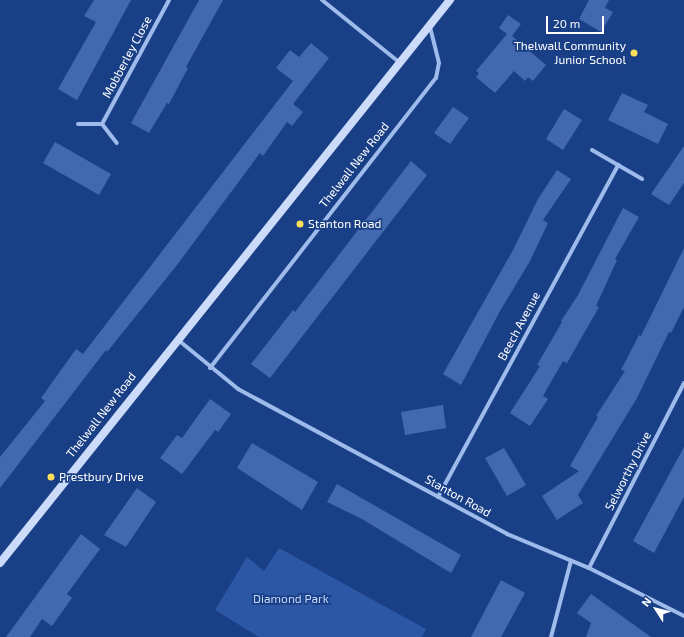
<!DOCTYPE html>
<style>
body{margin:0}
#map{position:relative;width:684px;height:637px;overflow:hidden;background:#193f86;font-family:"Exo 2",sans-serif}
div>[style]{position:absolute}
.green>*{inset:0;background:#2c57a4}
.building>*{inset:0;background:#4269af}
.street>*{height:4px;margin:-2px;padding:0 2px;transform-origin:2px;border-radius:2px;background:#9fbbec}
.secondary>*{height:8px;margin:-4px;padding:0 4px;transform-origin:4px;border-radius:4px;background:#ccdbf9}
.dots>*{width:11px;height:11px;translate:-50% -50%;box-sizing:border-box;border:2px solid #193f86;border-radius:50%}
span{translate:-50% -50%;white-space:nowrap;text-align:center;line-height:1.15;-webkit-text-stroke:3.5px #193f86;paint-order:stroke}
.poi-label{font-size:12px;color:#fff}
.right{translate:-100% -50%;text-align:right}
.left{translate:0 -50%;text-align:left}
.street-label{font-size:12px;color:#fff}
.park-label{font-size:12px;color:#c5d8f9}
.north{position:absolute;left:636px;top:589px;width:40px;height:40px;-webkit-text-stroke:3px #193f86;paint-order:stroke;rotate:306deg;font-size:11px;font-weight:700;line-height:16px;text-align:center;color:#fff}
.north::after{content:'';display:block;margin:auto;width:14px;height:18px;background:#fff;clip-path:polygon(50% 0,100% 100%,50% 72%,0 100%)}
.scale{position:absolute;left:546px;top:16px;width:58px;height:18px;box-sizing:border-box;border:2px solid #fff;border-top:0;padding-left:5px;font-size:12px;line-height:14px;white-space:nowrap;color:#fff;-webkit-text-stroke:3px #193f86;paint-order:stroke}
</style>
<div id="map">
<div class="green">
<i style="clip-path:polygon(279px 548px,426px 629px,422px 637px,259px 637px,215px 610px,247px 557px,264px 571px)"></i>
</div>
<div class="building">
<i style="clip-path:polygon(94px 0,131px 0,77px 100px,58px 89px,96px 22px,84px 16px)"></i>
<i style="clip-path:polygon(199px 0,223px 0,186px 67px,188px 68px,169px 104px,167px 103px,149px 133px,131px 123px)"></i>
<i style="clip-path:polygon(589px 0,609px 0,605px 8px,613px 12px,601px 32px,579px 19px)"></i>
<i style="clip-path:polygon(508px 15px,521px 24px,512px 36px,546px 65px,533px 81px,528px 77px,525px 81px,514px 71px,495px 93px,476px 77px,479px 73px,476px 71px,507px 34px,499px 28px)"></i>
<i style="clip-path:polygon(311px 43px,329px 58px,293px 104px,303px 112px,292px 126px,287px 122px,263px 156px,260px 153px,177px 265px,107px 352px,106px 350px,0 488px,0 457px,45px 401px,41px 398px,76px 349px,83px 354px,293px 81px,276px 68px,290px 50px,299px 57px)"></i>
<i style="clip-path:polygon(622px 93px,648px 105px,644px 112px,668px 124px,658px 144px,608px 120px)"></i>
<i style="clip-path:polygon(453px 107px,469px 118px,450px 144px,434px 133px)"></i>
<i style="clip-path:polygon(564px 109px,582px 120px,563px 150px,546px 139px)"></i>
<i style="clip-path:polygon(55px 142px,111px 174px,99px 195px,43px 163px)"></i>
<i style="clip-path:polygon(684px 146px,684px 183px,669px 205px,651px 194px)"></i>
<i style="clip-path:polygon(411px 161px,427px 175px,270px 378px,251px 364px,293px 310px,295px 312px)"></i>
<i style="clip-path:polygon(557px 170px,571px 179px,543px 220px,548px 223px,530px 261px,500px 311px,461px 385px,443px 374px,513px 250px,538px 199px)"></i>
<i style="clip-path:polygon(623px 208px,639px 217px,615px 259px,617px 260px,596px 306px,599px 307px,567px 363px,563px 361px,543px 396px,548px 399px,530px 426px,510px 413px,540px 366px,537px 365px,562px 322px,561px 321px,578px 295px)"></i>
<i style="clip-path:polygon(684px 248px,684px 307px,671px 333px,669px 332px,637px 398px,578px 495px,583px 503px,557px 520px,542px 496px,579px 471px,570px 466px,598px 417px,596px 416px,625px 371px,621px 370px,639px 335px,641px 336px)"></i>
<i style="clip-path:polygon(210px 399px,231px 414px,218px 432px,215px 430px,182px 474px,160px 458px,177px 435px,182px 438px)"></i>
<i style="clip-path:polygon(443px 405px,446px 428px,405px 435px,401px 412px)"></i>
<i style="clip-path:polygon(252px 443px,318px 482px,302px 510px,237px 468px)"></i>
<i style="clip-path:polygon(684px 447px,684px 497px,654px 553px,633px 541px)"></i>
<i style="clip-path:polygon(504px 448px,526px 485px,507px 496px,485px 458px)"></i>
<i style="clip-path:polygon(337px 484px,461px 555px,451px 573px,362px 519px,327px 502px)"></i>
<i style="clip-path:polygon(137px 488px,156px 502px,126px 547px,104px 535px)"></i>
<i style="clip-path:polygon(81px 534px,100px 549px,67px 594px,72px 598px,52px 626px,42px 619px,30px 637px,6px 637px)"></i>
<i style="clip-path:polygon(501px 580px,525px 593px,501px 637px,471px 637px)"></i>
<i style="clip-path:polygon(591px 594px,651px 637px,586px 637px,591px 623px,577px 613px)"></i>
</div>
<div class="street">
<i style="left:322px;top:0;width:100px;rotate:38.9deg"></i>
<i style="left:78px;top:124px;width:24px"></i>
<i style="left:102px;top:124px;width:24px;rotate:52deg"></i>
<i style="left:102px;top:124px;width:141px;rotate:-61.6deg"></i>
<i style="left:592px;top:150px;width:58px;rotate:30.1deg"></i>
<i style="left:177px;top:339px;width:79px;rotate:39.3deg"></i>
<i style="left:238px;top:389px;width:306px;rotate:28.3deg"></i>
<i style="left:507px;top:534px;width:89px;rotate:22.5deg"></i>
<i style="left:589px;top:568px;width:106px;rotate:26.8deg"></i>
<i style="left:210px;top:368px;width:368px;rotate:-52.1deg"></i>
<i style="left:436px;top:78px;width:15px;rotate:-79deg"></i>
<i style="left:439px;top:63px;width:38px;rotate:-104deg"></i>
<i style="left:438px;top:497px;width:378px;rotate:-61.5deg"></i>
<i style="left:589px;top:568px;width:208px;rotate:-62.8deg"></i>
<i style="left:551px;top:637px;width:79px;rotate:-75.3deg"></i>
</div>
<div class="secondary">
<i style="left:0;top:563px;width:721px;rotate:-51.37deg"></i>
</div>
<div class="dots">
<i style="left:634px;top:53px;background:#ffde5b"></i>
<i style="left:300px;top:224px;background:#ffde5b"></i>
<i style="left:51px;top:477px;background:#ffde5b"></i>
</div>
<div class="poi-label">
<span class="right" style="left:626px;top:53px">Thelwall Community<br>Junior School</span>
<span class="left" style="left:308px;top:224px">Stanton Road</span>
<span class="left" style="left:59px;top:477px">Prestbury Drive</span>
</div>
<div class="street-label">
<span style="left:127px;top:57px;rotate:-62deg">Mobberley Close</span>
<span style="left:354px;top:165px;rotate:-52deg">Thelwall New Road</span>
<span style="left:519px;top:326px;rotate:-62deg">Beech Avenue</span>
<span style="left:101px;top:415px;rotate:-52deg">Thelwall New Road</span>
<span style="left:628px;top:471px;rotate:-63deg">Selworthy Drive</span>
<span style="left:458px;top:496px;rotate:29deg">Stanton Road</span>
</div>
<div class="park-label">
<span style="left:291px;top:599px">Diamond Park</span>
</div>
<div class="north">N</div>
<div class="scale">20 m</div>
</div>
